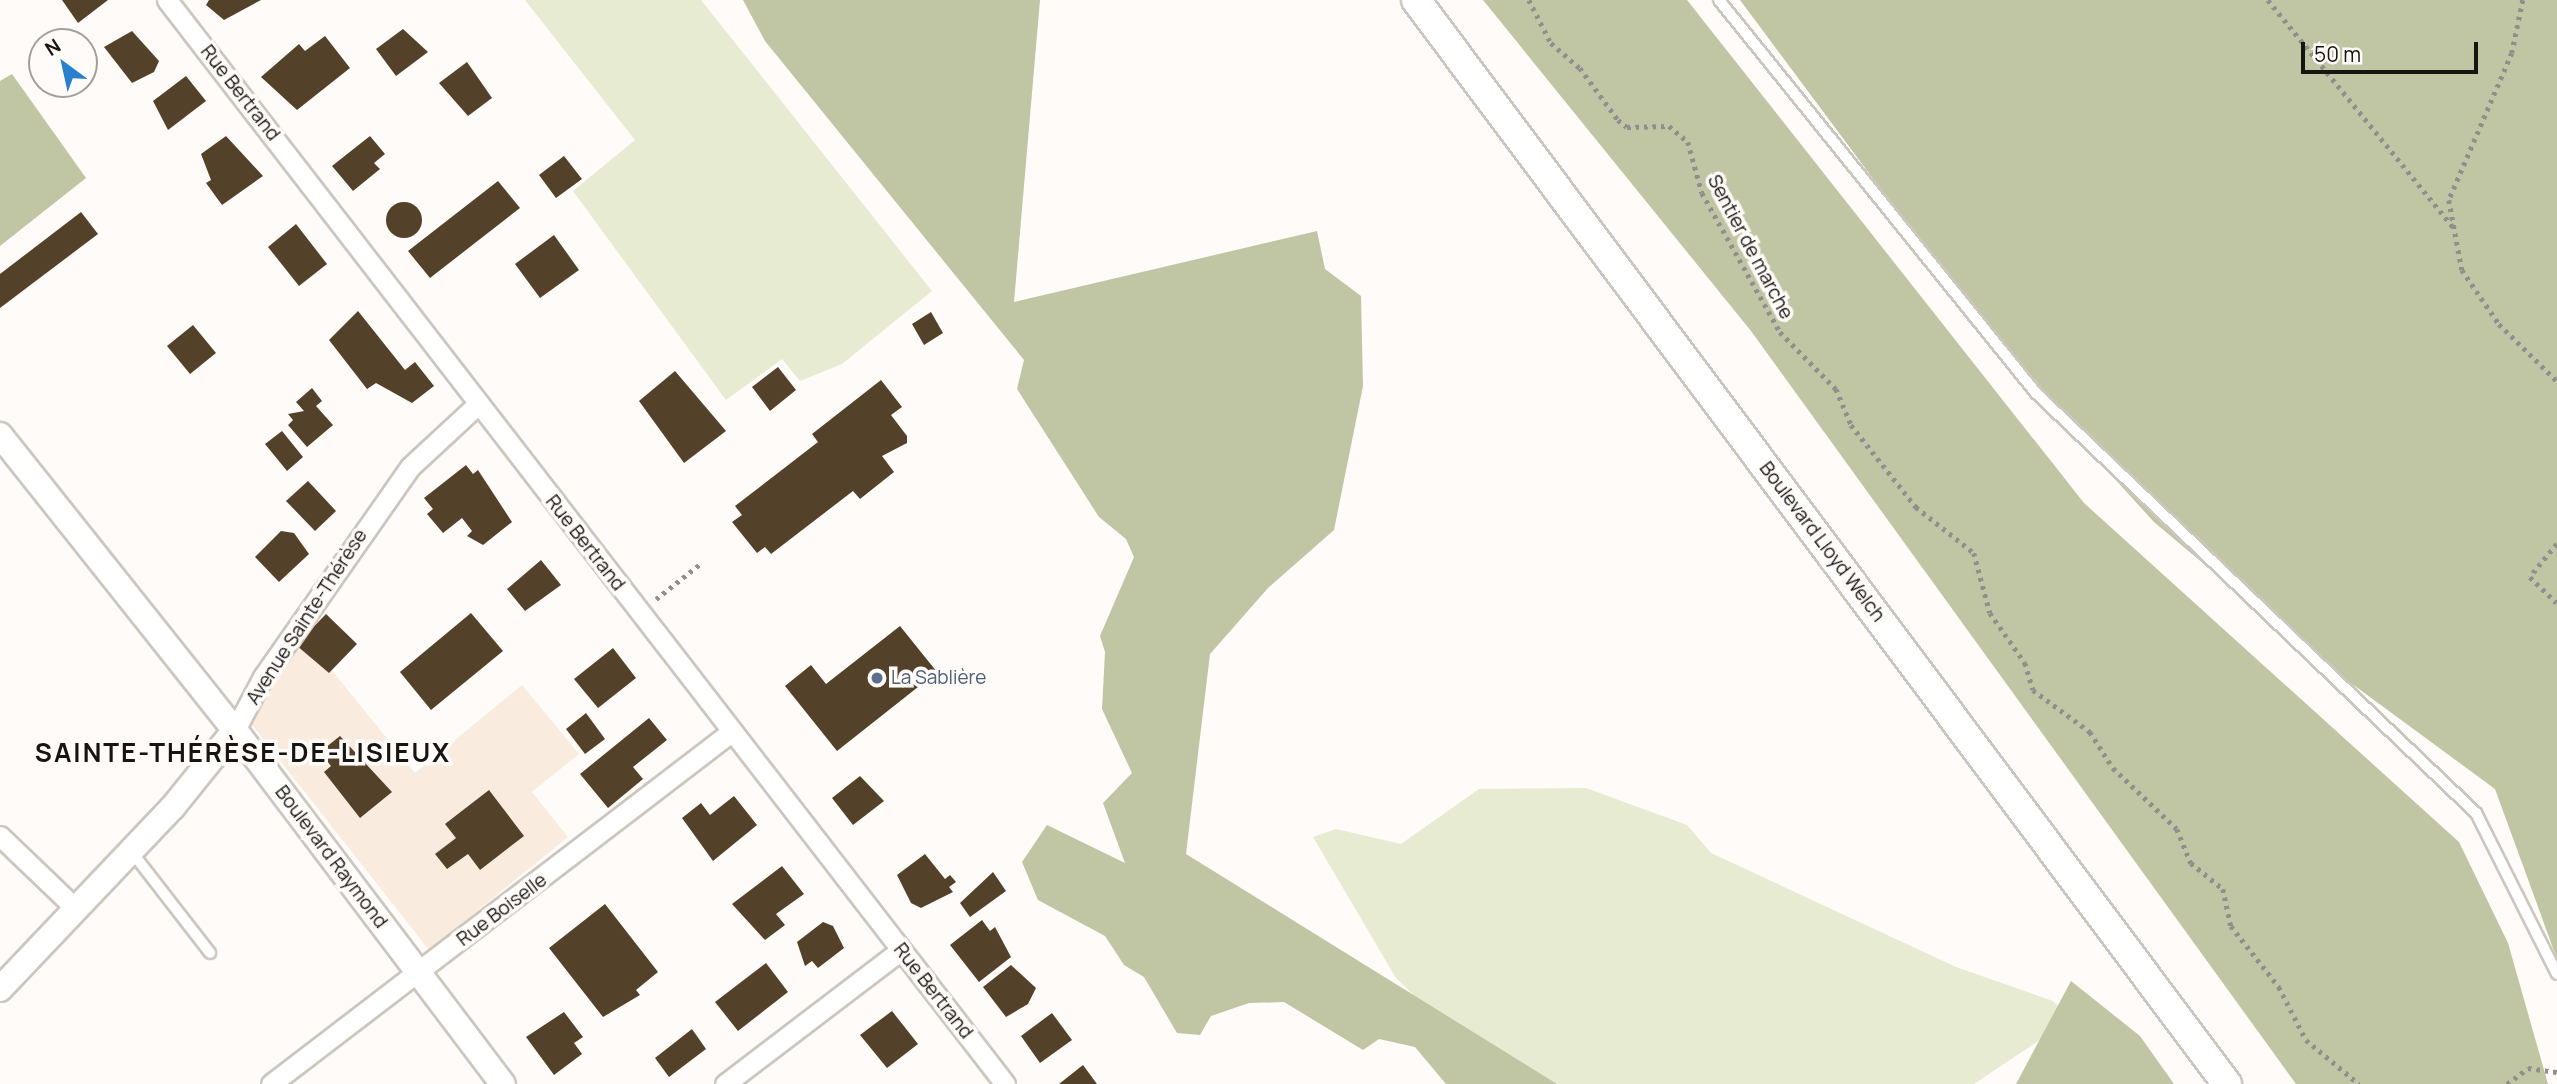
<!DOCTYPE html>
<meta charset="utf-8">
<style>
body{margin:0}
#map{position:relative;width:2557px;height:1084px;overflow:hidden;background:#fefbf8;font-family:Manrope,sans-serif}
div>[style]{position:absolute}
.built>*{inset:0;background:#f9ecde}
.green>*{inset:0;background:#e7ebd1}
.forest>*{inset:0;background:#c0c5a4}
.building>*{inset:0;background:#54412a}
.round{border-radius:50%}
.path>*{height:4.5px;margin-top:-2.25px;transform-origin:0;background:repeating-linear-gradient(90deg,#918e8b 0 3.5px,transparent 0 8.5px)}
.roads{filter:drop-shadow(2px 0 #cdc6be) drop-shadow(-2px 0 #cdc6be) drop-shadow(0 2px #cdc6be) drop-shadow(0 -2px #cdc6be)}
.service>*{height:10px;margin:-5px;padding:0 5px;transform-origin:5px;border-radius:5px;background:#fff}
.minor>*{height:19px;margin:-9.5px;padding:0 9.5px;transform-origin:9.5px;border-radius:9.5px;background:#fff}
.tertiary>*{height:24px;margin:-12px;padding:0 12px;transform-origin:12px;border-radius:12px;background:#fff}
.secondary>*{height:28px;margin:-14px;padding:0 14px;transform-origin:14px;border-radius:14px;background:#fff}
.dots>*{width:19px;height:19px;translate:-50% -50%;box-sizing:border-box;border:4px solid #fefbf8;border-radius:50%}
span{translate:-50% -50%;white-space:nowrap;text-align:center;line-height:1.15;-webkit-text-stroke:7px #fefbf8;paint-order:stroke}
.street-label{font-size:19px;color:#171512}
.service-label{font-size:19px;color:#4e5e75}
.left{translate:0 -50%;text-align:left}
.district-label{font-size:26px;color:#171512;font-weight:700;letter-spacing:2px}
.north{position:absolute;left:28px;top:28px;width:70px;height:70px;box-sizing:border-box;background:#fefbf8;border:2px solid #a29f9c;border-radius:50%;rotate:327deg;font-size:19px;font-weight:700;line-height:28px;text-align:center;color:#171512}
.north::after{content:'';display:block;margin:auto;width:24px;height:32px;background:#2880ce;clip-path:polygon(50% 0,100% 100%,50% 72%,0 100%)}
.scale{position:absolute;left:2301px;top:42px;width:177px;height:32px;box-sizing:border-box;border:4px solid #171512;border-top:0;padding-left:9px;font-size:21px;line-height:24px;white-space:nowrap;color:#171512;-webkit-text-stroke:5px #fefbf8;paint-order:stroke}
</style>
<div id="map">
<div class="built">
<i style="clip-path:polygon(300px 631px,415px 773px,522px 685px,579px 754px,532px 792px,568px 837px,429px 950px,252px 725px)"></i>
</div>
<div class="green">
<i style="clip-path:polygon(525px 0,701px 0,932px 291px,842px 364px,800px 381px,782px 359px,726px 400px,573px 191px,635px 140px)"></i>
<i style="clip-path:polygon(1586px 788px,1687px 825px,1711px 853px,1956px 967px,2053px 1001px,2071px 1019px,1974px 1084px,1520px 1084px,1468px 1049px,1396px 978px,1313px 837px,1336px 829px,1401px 844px,1479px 789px)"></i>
</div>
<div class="forest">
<i style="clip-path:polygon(743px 0,1040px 0,1014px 302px,1317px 231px,1325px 269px,1361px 296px,1363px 386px,1334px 530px,1268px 588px,1210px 654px,1186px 854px,1557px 1084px,1446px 1084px,1415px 1047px,1379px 1039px,1363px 1050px,1284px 1002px,1249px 1003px,1211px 1016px,1200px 1035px,1177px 1033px,1144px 977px,1124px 965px,1105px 936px,1038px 900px,1022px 862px,1047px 825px,1125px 863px,1103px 803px,1132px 773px,1102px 709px,1105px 652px,1100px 636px,1134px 557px,1126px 539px,1099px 517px,1017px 389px,1024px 360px,765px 41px)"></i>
<i style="clip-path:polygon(1483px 0,1687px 0,2084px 503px,2459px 842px,2508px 943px,2548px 1084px,2296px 1084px,1751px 331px)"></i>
<i style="clip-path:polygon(1740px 0,2557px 0,2557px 959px,2495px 789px,2306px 650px,2154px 522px,2014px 368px)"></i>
<i style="clip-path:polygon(12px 74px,86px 178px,0 246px,0 81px)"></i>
<i style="clip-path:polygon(2071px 981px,2140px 1036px,2174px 1084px,2016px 1084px)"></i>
</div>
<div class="building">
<i style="clip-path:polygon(62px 0,108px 0,78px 23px)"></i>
<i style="clip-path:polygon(209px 0,261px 0,224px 20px,206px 5px)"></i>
<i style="clip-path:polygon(403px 29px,428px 52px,396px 76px,376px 49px)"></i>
<i style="clip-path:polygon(132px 31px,159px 61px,154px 72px,132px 83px,104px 47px)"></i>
<i style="clip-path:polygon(325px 36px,350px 68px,297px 110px,261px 77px,299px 44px,305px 51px)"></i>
<i style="clip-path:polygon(467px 62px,492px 98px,468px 116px,439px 83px)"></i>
<i style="clip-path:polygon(186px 76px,206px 101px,168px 130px,153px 101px)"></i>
<i style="clip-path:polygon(226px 136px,263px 176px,222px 205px,206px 183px,211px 180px,201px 154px)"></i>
<i style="clip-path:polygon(370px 136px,385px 154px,374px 163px,380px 169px,353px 191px,332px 166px)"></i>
<i style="clip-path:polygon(564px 156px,582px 179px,556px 198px,539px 175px)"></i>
<i style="clip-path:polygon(498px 181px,520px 208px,430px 278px,408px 251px)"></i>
<i class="round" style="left:386px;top:202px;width:36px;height:36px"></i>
<i style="clip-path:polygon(81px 212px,98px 234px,0 308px,0 274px)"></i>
<i style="clip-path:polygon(296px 224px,327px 264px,299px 286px,268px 247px)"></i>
<i style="clip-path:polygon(554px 235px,579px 270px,540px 298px,515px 264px)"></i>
<i style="clip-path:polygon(358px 311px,405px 370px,415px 362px,434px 386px,412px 403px,376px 383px,367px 389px,329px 340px)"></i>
<i style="clip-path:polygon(931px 312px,943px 333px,924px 345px,912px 324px)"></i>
<i style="clip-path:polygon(193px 325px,216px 353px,190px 374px,167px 346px)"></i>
<i style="clip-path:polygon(778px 367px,796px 390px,770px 411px,752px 387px)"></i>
<i style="clip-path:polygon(675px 371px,726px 431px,684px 463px,639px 401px)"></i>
<i style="clip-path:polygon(881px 380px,902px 407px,891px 415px,907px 436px,907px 443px,882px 456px,894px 472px,860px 499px,853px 491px,771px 554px,765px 547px,757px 553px,732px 522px,742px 515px,735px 506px,818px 442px,812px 434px)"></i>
<i style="clip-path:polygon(312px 388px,322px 401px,316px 406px,333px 425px,307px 447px,288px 425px,293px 420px,288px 414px,304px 411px,296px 402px)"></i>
<i style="clip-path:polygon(282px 431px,303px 457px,287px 471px,265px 444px)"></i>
<i style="clip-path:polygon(466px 465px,473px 474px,478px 470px,512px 522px,483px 545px,467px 536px,472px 531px,462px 518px,443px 533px,427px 514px,433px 509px,424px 498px)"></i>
<i style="clip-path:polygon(308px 481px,336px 511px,315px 531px,286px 501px)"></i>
<i style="clip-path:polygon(281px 531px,294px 533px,309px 554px,279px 582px,255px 557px)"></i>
<i style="clip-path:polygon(541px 560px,561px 585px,525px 611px,507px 589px)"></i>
<i style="clip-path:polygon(471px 613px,503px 651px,431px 710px,400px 672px)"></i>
<i style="clip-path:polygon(326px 614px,357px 644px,329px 673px,296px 645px)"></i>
<i style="clip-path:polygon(900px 626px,937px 672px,837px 751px,785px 686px,811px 665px,826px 684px)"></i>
<i style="clip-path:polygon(613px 648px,636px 678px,598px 708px,574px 679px)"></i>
<i style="clip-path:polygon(586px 713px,605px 739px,585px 754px,566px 729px)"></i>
<i style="clip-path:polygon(649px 718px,667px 740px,633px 767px,643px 779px,608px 808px,580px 774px)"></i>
<i style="clip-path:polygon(340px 736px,392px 792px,360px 818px,324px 772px,331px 766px,320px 752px)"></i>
<i style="clip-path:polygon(860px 776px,884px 801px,853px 825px,832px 798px)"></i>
<i style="clip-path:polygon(489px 790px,524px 836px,480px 870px,468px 854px,447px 869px,435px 854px,456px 838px,445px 824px)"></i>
<i style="clip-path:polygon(734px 796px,757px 825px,713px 861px,682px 818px,701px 803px,710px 815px)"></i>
<i style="clip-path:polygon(925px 854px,945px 879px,950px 875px,956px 882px,949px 887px,953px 892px,921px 908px,911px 903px,897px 875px)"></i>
<i style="clip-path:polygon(782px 866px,804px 894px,776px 914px,785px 925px,765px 940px,732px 904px)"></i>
<i style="clip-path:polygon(993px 872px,1006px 891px,970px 917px,960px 903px)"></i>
<i style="clip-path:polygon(605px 904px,658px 972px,636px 990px,640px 995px,603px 1017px,549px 948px)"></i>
<i style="clip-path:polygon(982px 920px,990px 931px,995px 927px,1011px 957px,979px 982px,950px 945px)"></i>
<i style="clip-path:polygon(823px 922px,833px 926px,844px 948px,818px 968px,812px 961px,805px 966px,797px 942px)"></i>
<i style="clip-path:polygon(766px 963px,788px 992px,738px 1031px,715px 1002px)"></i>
<i style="clip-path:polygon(1011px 965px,1036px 988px,1028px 1004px,1006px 1017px,983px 987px)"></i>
<i style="clip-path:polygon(892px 1011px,918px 1044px,887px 1068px,860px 1035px)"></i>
<i style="clip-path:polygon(564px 1012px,583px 1037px,574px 1043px,582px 1054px,554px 1075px,526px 1037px)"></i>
<i style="clip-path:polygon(1052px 1013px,1072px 1040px,1040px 1063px,1021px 1036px)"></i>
<i style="clip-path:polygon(692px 1029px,706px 1049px,669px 1077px,655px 1058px)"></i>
<i style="clip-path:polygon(1083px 1065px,1097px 1084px,1059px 1084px)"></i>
</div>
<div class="path">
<i style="left:1529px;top:0;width:48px;rotate:62.9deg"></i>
<i style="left:1551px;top:43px;width:38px;rotate:41deg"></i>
<i style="left:1580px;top:68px;width:64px;rotate:53.8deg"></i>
<i style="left:1618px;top:120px;width:11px;rotate:38deg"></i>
<i style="left:1627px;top:127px;width:42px;rotate:-1.4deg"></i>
<i style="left:1669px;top:126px;width:25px;rotate:40deg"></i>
<i style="left:1688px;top:142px;width:53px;rotate:74.6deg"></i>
<i style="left:1702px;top:193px;width:159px;rotate:60.7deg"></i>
<i style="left:1780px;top:332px;width:80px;rotate:45.5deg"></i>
<i style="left:1836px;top:389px;width:39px;rotate:67deg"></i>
<i style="left:1851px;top:425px;width:105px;rotate:51.6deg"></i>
<i style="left:1916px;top:507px;width:74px;rotate:38.4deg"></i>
<i style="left:1974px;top:553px;width:62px;rotate:75.1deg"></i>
<i style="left:1990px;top:613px;width:61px;rotate:55deg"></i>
<i style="left:2025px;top:663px;width:28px;rotate:73deg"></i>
<i style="left:2033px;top:690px;width:71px;rotate:36.4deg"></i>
<i style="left:2090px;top:732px;width:43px;rotate:57.4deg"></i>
<i style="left:2113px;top:768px;width:88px;rotate:43.6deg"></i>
<i style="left:2177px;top:829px;width:37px;rotate:68deg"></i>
<i style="left:2191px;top:863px;width:41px;rotate:39.1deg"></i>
<i style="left:2223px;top:889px;width:38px;rotate:78deg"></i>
<i style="left:2231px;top:926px;width:78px;rotate:51.8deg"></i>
<i style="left:2279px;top:987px;width:59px;rotate:63deg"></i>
<i style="left:2306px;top:1040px;width:69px;rotate:39.7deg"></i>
<i style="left:2268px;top:0;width:293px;rotate:50.8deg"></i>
<i style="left:2523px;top:0;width:54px;rotate:101.7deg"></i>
<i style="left:2512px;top:53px;width:160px;rotate:113.2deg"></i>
<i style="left:2449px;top:200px;width:71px;rotate:79.5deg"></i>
<i style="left:2462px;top:270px;width:65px;rotate:55.6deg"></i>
<i style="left:2499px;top:324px;width:81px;rotate:44.5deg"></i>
<i style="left:2557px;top:544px;width:43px;rotate:129.3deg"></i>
<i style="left:2530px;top:577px;width:37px;rotate:44deg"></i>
<i style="left:656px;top:599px;width:56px;rotate:-38.5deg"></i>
<i style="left:2507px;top:1084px;width:26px;rotate:-37deg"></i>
<i style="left:2528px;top:1068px;width:29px;rotate:8deg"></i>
</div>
<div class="roads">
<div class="service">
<i style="left:1719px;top:0;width:505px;rotate:51.11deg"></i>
<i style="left:2036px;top:393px;width:608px;rotate:43.67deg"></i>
<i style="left:2476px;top:813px;width:180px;rotate:63.3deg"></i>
<i style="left:131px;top:851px;width:129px;rotate:52.2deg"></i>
</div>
<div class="minor">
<i style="left:167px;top:0;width:1370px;rotate:52.29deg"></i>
<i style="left:235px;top:730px;width:60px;rotate:-62.2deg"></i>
<i style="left:263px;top:677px;width:256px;rotate:-55deg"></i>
<i style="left:410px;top:467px;width:93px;rotate:-42.8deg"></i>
<i style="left:0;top:836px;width:104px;rotate:43.8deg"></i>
<i style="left:271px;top:1084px;width:579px;rotate:-37.42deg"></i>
<i style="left:725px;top:1084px;width:221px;rotate:-37.3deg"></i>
</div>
<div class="tertiary">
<i style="left:0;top:435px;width:377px;rotate:51.5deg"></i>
<i style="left:235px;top:730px;width:444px;rotate:52.9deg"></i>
<i style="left:0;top:989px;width:251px;rotate:-46.5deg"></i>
<i style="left:173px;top:807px;width:99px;rotate:-51.2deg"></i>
</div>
<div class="secondary">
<i style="left:1416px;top:0;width:1354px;rotate:53.2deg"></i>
</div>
</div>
<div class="dots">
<i style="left:877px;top:678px;background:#5c6f8a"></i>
</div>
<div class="street-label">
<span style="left:240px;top:93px;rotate:52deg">Rue Bertrand</span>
<span style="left:1750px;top:247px;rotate:62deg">Sentier de marche</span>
<span style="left:1822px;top:542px;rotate:53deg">Boulevard Lloyd Welch</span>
<span style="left:585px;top:543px;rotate:52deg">Rue Bertrand</span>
<span style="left:307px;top:617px;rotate:-57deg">Avenue Sainte-Thérèse</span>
<span style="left:331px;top:857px;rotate:53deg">Boulevard Raymond</span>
<span style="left:502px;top:910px;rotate:-37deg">Rue Boiselle</span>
<span style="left:933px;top:991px;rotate:52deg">Rue Bertrand</span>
</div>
<div class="service-label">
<span class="left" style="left:891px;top:678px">La Sablière</span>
</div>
<div class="district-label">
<span style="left:243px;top:753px">SAINTE-THÉRÈSE-DE-LISIEUX</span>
</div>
<div class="north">N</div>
<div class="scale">50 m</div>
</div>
